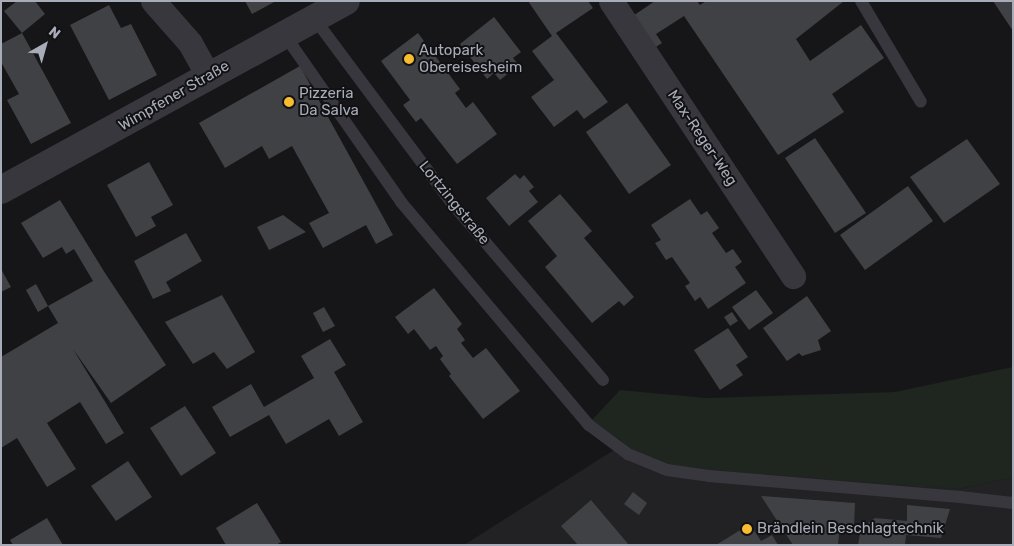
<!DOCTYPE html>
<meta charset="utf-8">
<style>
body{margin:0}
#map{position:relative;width:1014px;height:546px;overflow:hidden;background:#161618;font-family:Rubik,sans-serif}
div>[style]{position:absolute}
.built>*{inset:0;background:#222225}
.green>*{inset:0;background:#1e261f}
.building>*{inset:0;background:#404145}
.service>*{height:12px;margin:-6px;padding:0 6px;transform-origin:6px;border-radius:6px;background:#37373d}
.minor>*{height:25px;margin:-12.5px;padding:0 12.5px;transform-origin:12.5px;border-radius:12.5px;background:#37373d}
.tertiary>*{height:28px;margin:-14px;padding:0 14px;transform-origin:14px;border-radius:14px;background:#37373d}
.dots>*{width:14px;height:14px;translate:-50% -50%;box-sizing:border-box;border:2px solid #111113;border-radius:50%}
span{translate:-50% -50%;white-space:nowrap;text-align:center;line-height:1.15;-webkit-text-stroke:4px #111113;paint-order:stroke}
.poi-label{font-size:15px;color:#a7acb8}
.left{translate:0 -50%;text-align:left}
.street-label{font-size:15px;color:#a7acb8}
.frame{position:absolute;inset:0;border:2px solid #a7acb8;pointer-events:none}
.north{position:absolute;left:20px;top:20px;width:50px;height:50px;-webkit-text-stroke:4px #111113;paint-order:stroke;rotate:38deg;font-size:14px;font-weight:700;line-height:20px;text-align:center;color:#a7acb8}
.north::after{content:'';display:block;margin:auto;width:18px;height:22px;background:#a7acb8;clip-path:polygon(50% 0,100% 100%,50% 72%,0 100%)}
</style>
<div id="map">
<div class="built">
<i style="clip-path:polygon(625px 443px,633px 450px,959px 489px,1013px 477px,1013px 545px,464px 545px)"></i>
</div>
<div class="green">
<i style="clip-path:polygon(1013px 367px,1013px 477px,959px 489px,709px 470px,667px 465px,633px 450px,592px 420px,620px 390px,705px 398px,895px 392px)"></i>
</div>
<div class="building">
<i style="clip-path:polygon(17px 1px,35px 1px,45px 14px,22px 33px,4px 11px)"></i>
<i style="clip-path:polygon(245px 1px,276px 1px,252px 14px)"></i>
<i style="clip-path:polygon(528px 1px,588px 1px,593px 8px,556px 33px,608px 102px,584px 119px,577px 110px,554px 127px,531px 97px,554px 80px,532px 51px,552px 36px)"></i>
<i style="clip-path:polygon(655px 1px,697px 1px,700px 5px,706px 1px,844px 1px,796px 39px,810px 61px,861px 25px,884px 58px,832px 94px,844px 112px,778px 155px,684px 16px,656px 34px,662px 43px,648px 52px,627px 20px)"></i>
<i style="clip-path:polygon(993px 1px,1013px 1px,1013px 31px)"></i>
<i style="clip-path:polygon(109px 5px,121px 28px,131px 24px,157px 75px,109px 100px,70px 25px)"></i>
<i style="clip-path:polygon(494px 17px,521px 52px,513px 58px,519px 65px,500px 80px,494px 73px,487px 79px,460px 44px)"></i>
<i style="clip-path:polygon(22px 33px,71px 123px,31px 144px,7px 100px,19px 94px,1px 62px,1px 44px)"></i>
<i style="clip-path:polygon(418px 33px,460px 89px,455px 93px,466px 108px,473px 102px,497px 134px,457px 164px,421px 118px,416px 122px,403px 105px,410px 100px,381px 61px)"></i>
<i style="clip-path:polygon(300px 66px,393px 235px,376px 244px,366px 225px,323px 248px,309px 223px,329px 213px,292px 146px,269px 159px,262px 146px,225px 168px,199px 123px)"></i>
<i style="clip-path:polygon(627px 103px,671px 165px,629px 194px,586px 132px)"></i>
<i style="clip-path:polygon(815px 138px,866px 213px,835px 233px,785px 158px)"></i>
<i style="clip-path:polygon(967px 139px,1000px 184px,944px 223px,910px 177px)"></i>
<i style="clip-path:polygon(149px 162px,173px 205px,151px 217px,156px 226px,136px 237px,107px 185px)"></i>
<i style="clip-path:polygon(515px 174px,520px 179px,524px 175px,534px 187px,529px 191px,538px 202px,509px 226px,486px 198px)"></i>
<i style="clip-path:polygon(908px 186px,933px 221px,865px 270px,840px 235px)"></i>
<i style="clip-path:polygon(560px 194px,592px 231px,584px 238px,634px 297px,624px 306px,619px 301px,592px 323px,545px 267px,557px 256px,528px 221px)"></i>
<i style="clip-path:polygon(690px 199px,701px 215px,707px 211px,719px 228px,712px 233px,726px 253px,733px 249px,742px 262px,735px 267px,746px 283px,708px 309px,700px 297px,695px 301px,685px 286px,690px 283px,672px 257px,666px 260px,655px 243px,661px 240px,651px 225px)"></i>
<i style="clip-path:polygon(60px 200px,105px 273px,166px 365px,111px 403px,73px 349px,124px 433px,106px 444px,80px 402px,47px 423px,76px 469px,47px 487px,17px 438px,1px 448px,1px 357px,58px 323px,48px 306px,38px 312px,26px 290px,36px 284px,48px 306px,93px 281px,74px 249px,66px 254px,62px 247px,43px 258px,21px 223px)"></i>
<i style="clip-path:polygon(283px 215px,306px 232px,269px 250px,257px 227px)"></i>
<i style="clip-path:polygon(186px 233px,202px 261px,166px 282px,171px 291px,153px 299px,134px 261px)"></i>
<i style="clip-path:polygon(1px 269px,11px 287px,1px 292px)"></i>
<i style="clip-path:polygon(434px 288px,462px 324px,457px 329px,465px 340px,461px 343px,473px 358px,486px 348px,520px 391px,483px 419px,449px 376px,451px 374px,440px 359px,443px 356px,436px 346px,430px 350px,414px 329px,408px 334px,395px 317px)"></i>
<i style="clip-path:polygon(756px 290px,773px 313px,749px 330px,732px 307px)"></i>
<i style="clip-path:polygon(222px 295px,255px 352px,227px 369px,214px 352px,193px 364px,165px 322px)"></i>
<i style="clip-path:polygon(807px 296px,831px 331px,818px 340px,821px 350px,802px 356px,799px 353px,787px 361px,763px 328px)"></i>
<i style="clip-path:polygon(324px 307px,335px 326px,323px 332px,313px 313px)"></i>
<i style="clip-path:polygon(732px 312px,738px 321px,730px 326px,724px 317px)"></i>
<i style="clip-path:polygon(728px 328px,748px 357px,736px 365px,743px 375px,720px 390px,694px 350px)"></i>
<i style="clip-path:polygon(330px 339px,346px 365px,334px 372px,363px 422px,339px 436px,329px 419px,286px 444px,269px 415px,230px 437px,212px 407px,251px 384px,264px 407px,314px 378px,301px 356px)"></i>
<i style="clip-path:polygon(185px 406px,216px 453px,181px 476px,150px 428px)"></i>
<i style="clip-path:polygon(128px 461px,152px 497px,116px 521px,91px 486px)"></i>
<i style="clip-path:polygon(633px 492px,647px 503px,639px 515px,624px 504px)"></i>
<i style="clip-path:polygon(761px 496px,855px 503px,854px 527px,840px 526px,838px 545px,793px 545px)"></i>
<i style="clip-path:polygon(591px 500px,629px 545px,578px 545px,561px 526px)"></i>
<i style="clip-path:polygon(257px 503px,281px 542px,276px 545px,226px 545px,216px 528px)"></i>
<i style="clip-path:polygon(907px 505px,950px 509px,941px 538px,906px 535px,905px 545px,858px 545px,861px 528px,875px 518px,907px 521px)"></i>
<i style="clip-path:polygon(47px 518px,63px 545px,13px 545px,10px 540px)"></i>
<i style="clip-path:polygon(750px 524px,761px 541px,772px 535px,778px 545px,716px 545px)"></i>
</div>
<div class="service">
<i style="left:861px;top:1px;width:117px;rotate:59.3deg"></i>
<i style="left:314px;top:18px;width:229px;rotate:53.3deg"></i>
<i style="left:451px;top:202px;width:234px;rotate:49.5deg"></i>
<i style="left:284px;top:34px;width:205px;rotate:55.1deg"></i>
<i style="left:401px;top:202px;width:292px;rotate:49.9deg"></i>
<i style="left:589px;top:425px;width:49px;rotate:36.6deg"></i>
<i style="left:628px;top:454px;width:42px;rotate:22.3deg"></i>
<i style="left:667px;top:470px;width:42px;rotate:8.1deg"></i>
<i style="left:709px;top:476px;width:252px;rotate:4.8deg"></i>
<i style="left:960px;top:497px;width:53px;rotate:6.5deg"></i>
</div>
<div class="minor">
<i style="left:153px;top:1px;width:56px;rotate:48.6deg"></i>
<i style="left:190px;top:43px;width:38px;rotate:61deg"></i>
<i style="left:611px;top:1px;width:330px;rotate:56.5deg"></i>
</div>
<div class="tertiary">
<i style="left:1px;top:190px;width:393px;rotate:-28.7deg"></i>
</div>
<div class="dots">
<i style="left:409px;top:59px;background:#f7bc2f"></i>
<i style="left:289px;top:102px;background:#f7bc2f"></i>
<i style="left:747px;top:529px;background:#f7bc2f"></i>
</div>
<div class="poi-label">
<span class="left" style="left:419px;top:59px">Autopark<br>Obereisesheim</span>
<span class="left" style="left:299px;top:102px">Pizzeria<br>Da Salva</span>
<span class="left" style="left:757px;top:529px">Brändlein Beschlagtechnik</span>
</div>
<div class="street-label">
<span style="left:174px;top:96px;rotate:-30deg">Wimpfener Straße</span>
<span style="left:702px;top:138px;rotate:56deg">Max-Reger-Weg</span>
<span style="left:454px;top:203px;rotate:51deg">Lortzingstraße</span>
</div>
<div class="frame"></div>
<div class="north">N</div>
</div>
